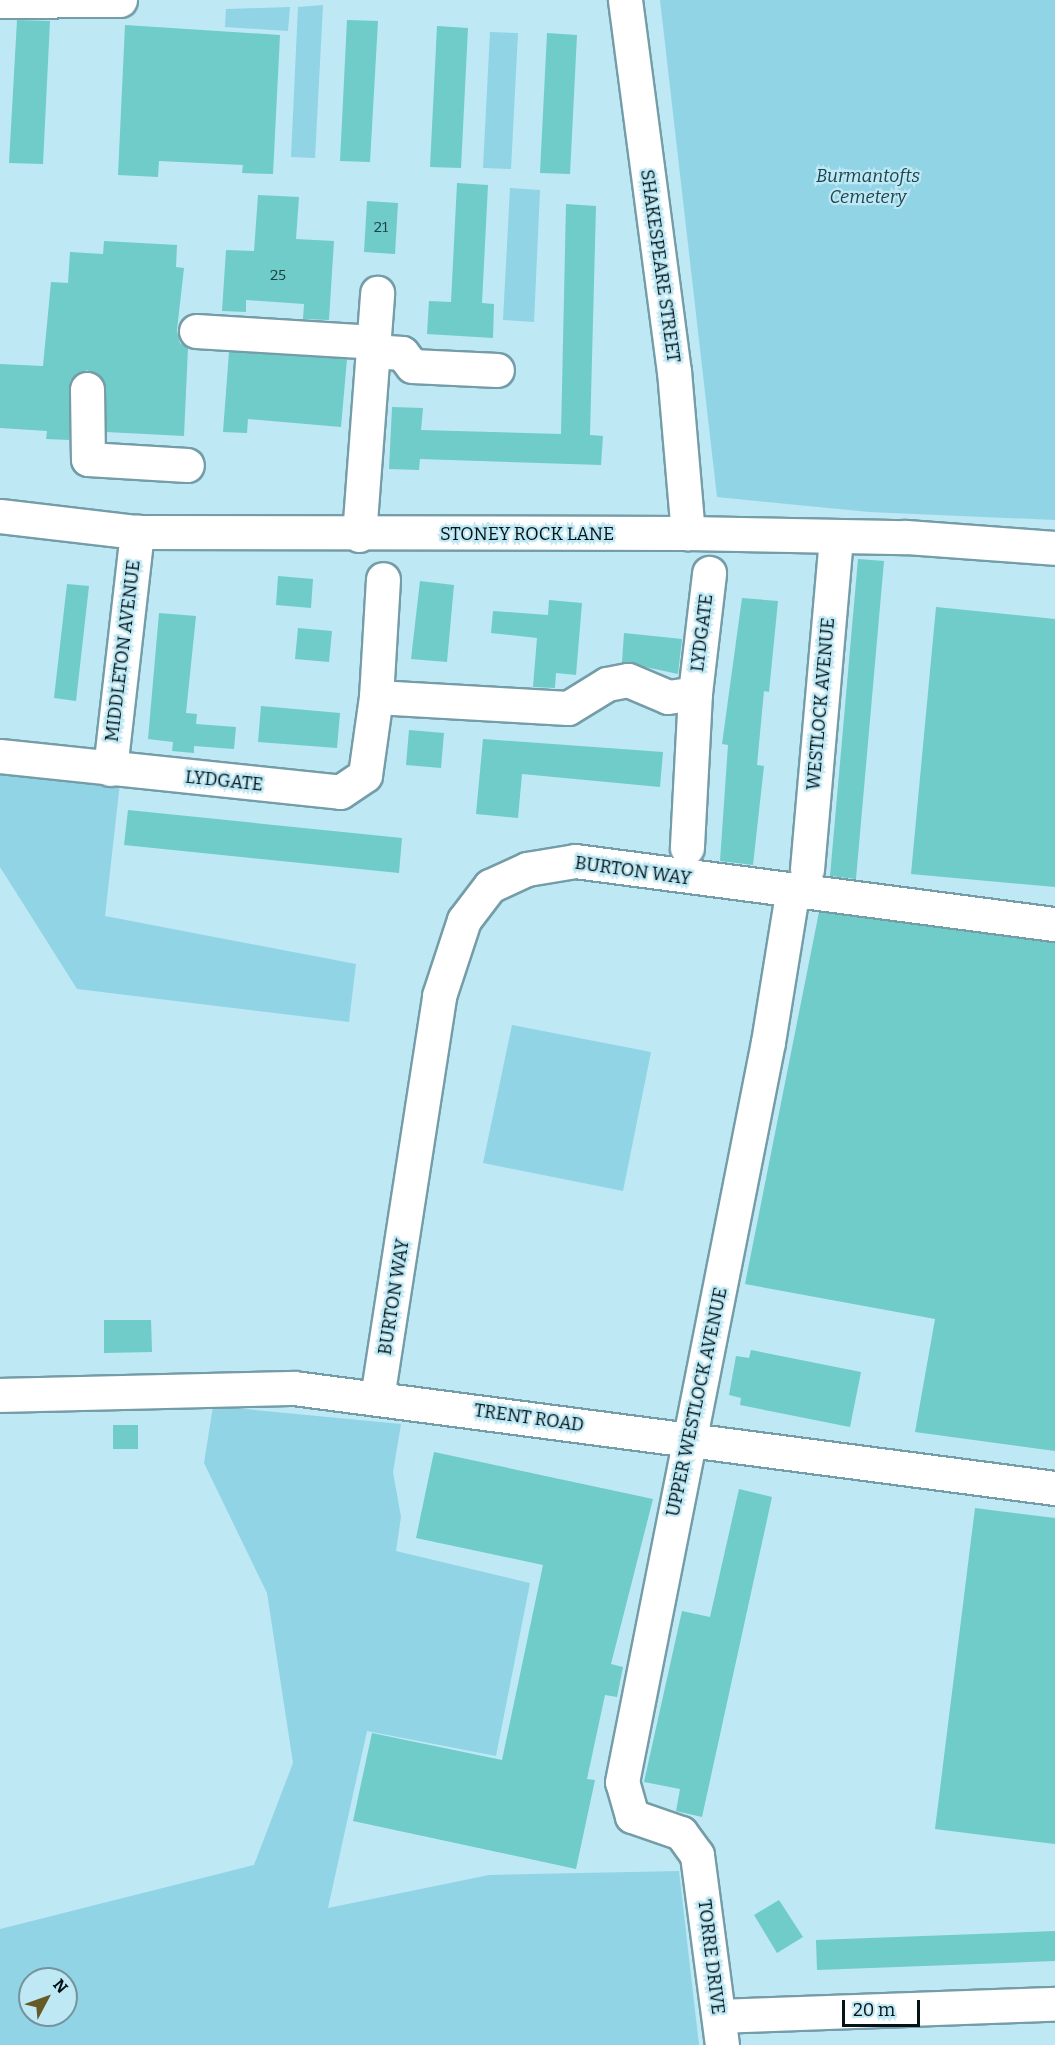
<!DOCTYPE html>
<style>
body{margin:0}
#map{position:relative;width:1055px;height:2045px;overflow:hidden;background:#bee8f4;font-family:Bitter,serif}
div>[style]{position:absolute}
.green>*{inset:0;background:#91d4e6}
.building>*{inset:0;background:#6fccc9}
.roads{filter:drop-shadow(2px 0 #749da8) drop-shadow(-2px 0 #749da8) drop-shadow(0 2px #749da8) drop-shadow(0 -2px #749da8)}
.minor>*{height:33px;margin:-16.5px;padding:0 16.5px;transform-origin:16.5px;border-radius:16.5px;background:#fff}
span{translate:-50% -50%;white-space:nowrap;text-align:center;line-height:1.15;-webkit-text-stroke:4.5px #bee8f4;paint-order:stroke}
.number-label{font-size:15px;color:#1f4144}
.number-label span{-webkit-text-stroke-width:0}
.park-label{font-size:18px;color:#1c444e;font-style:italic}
.street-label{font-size:18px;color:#041317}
.north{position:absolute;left:18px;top:1967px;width:60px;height:60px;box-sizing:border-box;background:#bee8f4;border:2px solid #74939c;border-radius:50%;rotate:49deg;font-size:16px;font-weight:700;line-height:24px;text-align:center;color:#041317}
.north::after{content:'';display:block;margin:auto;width:21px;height:27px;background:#665b27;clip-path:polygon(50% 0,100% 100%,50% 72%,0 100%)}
.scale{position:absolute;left:842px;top:2000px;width:78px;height:27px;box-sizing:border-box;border:3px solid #041317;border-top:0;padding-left:8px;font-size:18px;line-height:21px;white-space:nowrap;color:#041317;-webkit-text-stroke:4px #bee8f4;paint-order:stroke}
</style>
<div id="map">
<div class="green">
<i style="clip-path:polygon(660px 0,1055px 0,1055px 520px,869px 512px,717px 497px)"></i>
<i style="clip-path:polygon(323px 5px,315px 158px,291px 157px,298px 7px)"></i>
<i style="clip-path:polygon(290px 7px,288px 31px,225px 27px,226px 9px)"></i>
<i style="clip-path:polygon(490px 32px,518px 33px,511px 169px,483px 168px)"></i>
<i style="clip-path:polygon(510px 188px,540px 190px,534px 322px,503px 320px)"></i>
<i style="clip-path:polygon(0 771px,120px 783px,105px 916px,356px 964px,349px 1022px,77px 989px,0 867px)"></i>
<i style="clip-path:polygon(512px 1025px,651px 1052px,623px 1191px,483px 1163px)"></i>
<i style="clip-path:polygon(evenodd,213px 1406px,401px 1424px,393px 1472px,401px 1517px,396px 1551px,530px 1583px,496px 1756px,367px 1731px,328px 1908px,489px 1875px,679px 1871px,699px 2045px,0 2045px,0 1929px,254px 1865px,293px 1763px,267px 1593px,204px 1463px,213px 1406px,30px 1979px,66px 1979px,66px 2015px,30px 2015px,30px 1979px)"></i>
</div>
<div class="building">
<i style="clip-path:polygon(17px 20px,50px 21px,43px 164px,9px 163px)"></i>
<i style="clip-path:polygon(347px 20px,378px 21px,370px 162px,340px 161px)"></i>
<i style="clip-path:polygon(125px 25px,280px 35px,273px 174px,242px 173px,243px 165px,159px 161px,158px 177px,118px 175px)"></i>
<i style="clip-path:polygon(437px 26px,468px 28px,461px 168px,430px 167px)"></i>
<i style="clip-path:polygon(547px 33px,577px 35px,570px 174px,540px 173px)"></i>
<i style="clip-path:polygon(457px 183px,488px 185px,482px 303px,494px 304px,493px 338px,427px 334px,429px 301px,451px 302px)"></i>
<i style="clip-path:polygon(258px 195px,299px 197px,296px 239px,334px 241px,329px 320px,303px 319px,304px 304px,246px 300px,246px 312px,222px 311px,226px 250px,254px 251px)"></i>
<i style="clip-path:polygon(367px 201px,398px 203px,395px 254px,364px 252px)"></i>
<i style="clip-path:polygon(566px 204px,596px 206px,590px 435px,603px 436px,601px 465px,420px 459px,419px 470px,389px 469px,392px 407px,423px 408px,421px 430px,561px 434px)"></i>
<i style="clip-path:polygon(104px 241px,177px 245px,176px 267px,184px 268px,177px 330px,180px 343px,188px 348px,184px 436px,106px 432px,103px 380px,87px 370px,70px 380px,69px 440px,46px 439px,47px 431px,0 428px,0 364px,43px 366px,51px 282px,68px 283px,70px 252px,103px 254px)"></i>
<i style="clip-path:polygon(229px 352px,347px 359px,341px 427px,248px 419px,247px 433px,223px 432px)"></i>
<i style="clip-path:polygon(858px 559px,884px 561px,856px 879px,830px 876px)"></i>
<i style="clip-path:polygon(278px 576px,313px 579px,311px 608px,276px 605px)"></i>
<i style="clip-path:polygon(420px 581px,454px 585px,447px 662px,411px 659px)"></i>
<i style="clip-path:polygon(67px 584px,89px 586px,76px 701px,54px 698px)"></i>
<i style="clip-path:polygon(742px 598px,778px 601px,769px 692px,764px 691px,757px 765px,764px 766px,753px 865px,720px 861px,728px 745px,722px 744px)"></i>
<i style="clip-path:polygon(549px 600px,582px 603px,576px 675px,556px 673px,555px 688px,533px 687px,537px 638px,491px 633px,493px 611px,548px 615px)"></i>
<i style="clip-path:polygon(936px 607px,1055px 619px,1055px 887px,911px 874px)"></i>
<i style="clip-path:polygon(159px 613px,196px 616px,186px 713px,197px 714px,196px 724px,236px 727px,234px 749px,194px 746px,194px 753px,172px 751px,173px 742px,148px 739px)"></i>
<i style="clip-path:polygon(298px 628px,332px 631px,329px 662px,295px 659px)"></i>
<i style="clip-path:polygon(624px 633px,682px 639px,678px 674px,622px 662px)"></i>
<i style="clip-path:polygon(261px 706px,340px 713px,337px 748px,258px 742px)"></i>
<i style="clip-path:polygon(409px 730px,444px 733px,441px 768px,406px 765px)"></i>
<i style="clip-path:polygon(483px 739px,663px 752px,660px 787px,522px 774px,518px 818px,476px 814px)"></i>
<i style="clip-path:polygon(128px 810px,402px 838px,399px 873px,124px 845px)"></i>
<i style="clip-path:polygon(819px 912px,1055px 942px,1055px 1451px,915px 1432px,935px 1319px,745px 1284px)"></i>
<i style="clip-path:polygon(104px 1320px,151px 1320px,152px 1352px,104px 1353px)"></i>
<i style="clip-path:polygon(751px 1350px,861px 1372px,850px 1427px,740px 1405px,741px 1398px,729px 1395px,736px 1356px,749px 1358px)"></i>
<i style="clip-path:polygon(113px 1425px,138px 1425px,138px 1449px,113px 1449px)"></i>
<i style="clip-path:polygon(434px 1452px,653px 1499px,611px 1664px,623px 1667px,617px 1697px,605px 1695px,587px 1779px,595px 1780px,576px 1869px,353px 1821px,372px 1733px,502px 1760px,543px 1565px,416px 1538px)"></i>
<i style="clip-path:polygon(739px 1489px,772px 1497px,702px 1817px,676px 1811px,680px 1789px,644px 1782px,682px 1611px,710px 1617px)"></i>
<i style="clip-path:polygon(975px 1508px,1055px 1518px,1055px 1844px,935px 1829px)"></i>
<i style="clip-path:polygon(779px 1900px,803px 1937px,777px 1953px,754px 1915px)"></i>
<i style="clip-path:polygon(1055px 1931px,1055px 1961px,817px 1970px,816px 1940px)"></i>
</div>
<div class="roads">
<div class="minor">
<i style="left:625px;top:0;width:374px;rotate:82.5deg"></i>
<i style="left:674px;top:371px;width:163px;rotate:85.1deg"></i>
<i style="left:0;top:1px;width:120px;rotate:-0.5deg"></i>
<i style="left:196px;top:331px;width:178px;rotate:3.5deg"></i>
<i style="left:373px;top:351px;width:29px;rotate:4deg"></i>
<i style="left:402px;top:353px;width:16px;rotate:52deg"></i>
<i style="left:412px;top:366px;width:85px;rotate:2.7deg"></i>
<i style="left:87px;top:389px;width:70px;rotate:89.2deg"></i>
<i style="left:88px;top:459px;width:99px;rotate:3.5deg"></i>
<i style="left:0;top:516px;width:138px;rotate:6.7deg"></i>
<i style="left:137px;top:532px;width:551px;rotate:0.1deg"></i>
<i style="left:688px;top:533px;width:218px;rotate:1.1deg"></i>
<i style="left:906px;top:537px;width:149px;rotate:4.2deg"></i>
<i style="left:359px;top:535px;width:243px;rotate:-85.7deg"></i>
<i style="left:695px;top:693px;width:121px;rotate:-83.3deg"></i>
<i style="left:376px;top:697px;width:118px;rotate:-86.6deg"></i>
<i style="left:0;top:756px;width:342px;rotate:6deg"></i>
<i style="left:340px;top:792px;width:30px;rotate:-34deg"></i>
<i style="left:365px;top:775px;width:79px;rotate:-82deg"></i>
<i style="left:376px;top:697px;width:192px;rotate:3.3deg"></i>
<i style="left:568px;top:708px;width:46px;rotate:-31.6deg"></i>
<i style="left:607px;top:684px;width:21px;rotate:-11deg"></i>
<i style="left:628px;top:680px;width:43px;rotate:23deg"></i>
<i style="left:668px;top:697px;width:27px;rotate:-8deg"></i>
<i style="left:695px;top:693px;width:155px;rotate:93deg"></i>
<i style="left:110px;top:769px;width:239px;rotate:-83.5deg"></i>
<i style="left:807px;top:869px;width:332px;rotate:-85deg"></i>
<i style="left:0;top:1395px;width:294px;rotate:-1.4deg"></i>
<i style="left:294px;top:1388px;width:768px;rotate:7.49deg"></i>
<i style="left:377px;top:1398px;width:407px;rotate:-81.2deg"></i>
<i style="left:439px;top:996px;width:80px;rotate:-71.8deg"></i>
<i style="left:464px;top:920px;width:43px;rotate:-52.6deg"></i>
<i style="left:490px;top:886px;width:41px;rotate:-24.7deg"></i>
<i style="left:527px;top:869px;width:49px;rotate:-9.5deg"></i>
<i style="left:575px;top:861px;width:484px;rotate:7.5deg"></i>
<i style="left:720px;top:2016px;width:335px;rotate:-2.1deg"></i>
<i style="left:722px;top:2045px;width:192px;rotate:-97.5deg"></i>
<i style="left:697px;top:1855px;width:27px;rotate:-126deg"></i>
<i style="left:681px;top:1833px;width:52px;rotate:-160.9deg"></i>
<i style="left:632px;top:1816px;width:35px;rotate:-106deg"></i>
<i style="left:622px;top:1782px;width:754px;rotate:-78.84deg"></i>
<i style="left:768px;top:1042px;width:151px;rotate:-80.8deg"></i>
</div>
</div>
<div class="number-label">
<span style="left:381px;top:228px">21</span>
<span style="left:278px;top:276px">25</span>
</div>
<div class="park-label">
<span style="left:868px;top:187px">Burmantofts<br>Cemetery</span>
</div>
<div class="street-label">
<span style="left:660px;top:266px;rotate:82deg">SHAKESPEARE STREET</span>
<span style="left:527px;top:534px">STONEY ROCK LANE</span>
<span style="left:702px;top:633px;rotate:-83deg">LYDGATE</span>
<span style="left:123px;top:651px;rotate:-83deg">MIDDLETON AVENUE</span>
<span style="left:821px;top:704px;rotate:-85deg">WESTLOCK AVENUE</span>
<span style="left:224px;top:781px;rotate:6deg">LYDGATE</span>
<span style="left:633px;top:871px;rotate:8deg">BURTON WAY</span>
<span style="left:394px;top:1297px;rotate:-81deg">BURTON WAY</span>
<span style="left:697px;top:1402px;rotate:-78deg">UPPER WESTLOCK AVENUE</span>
<span style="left:529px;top:1418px;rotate:8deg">TRENT ROAD</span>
<span style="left:711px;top:1957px;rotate:83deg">TORRE DRIVE</span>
</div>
<div class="north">N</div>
<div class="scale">20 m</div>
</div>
